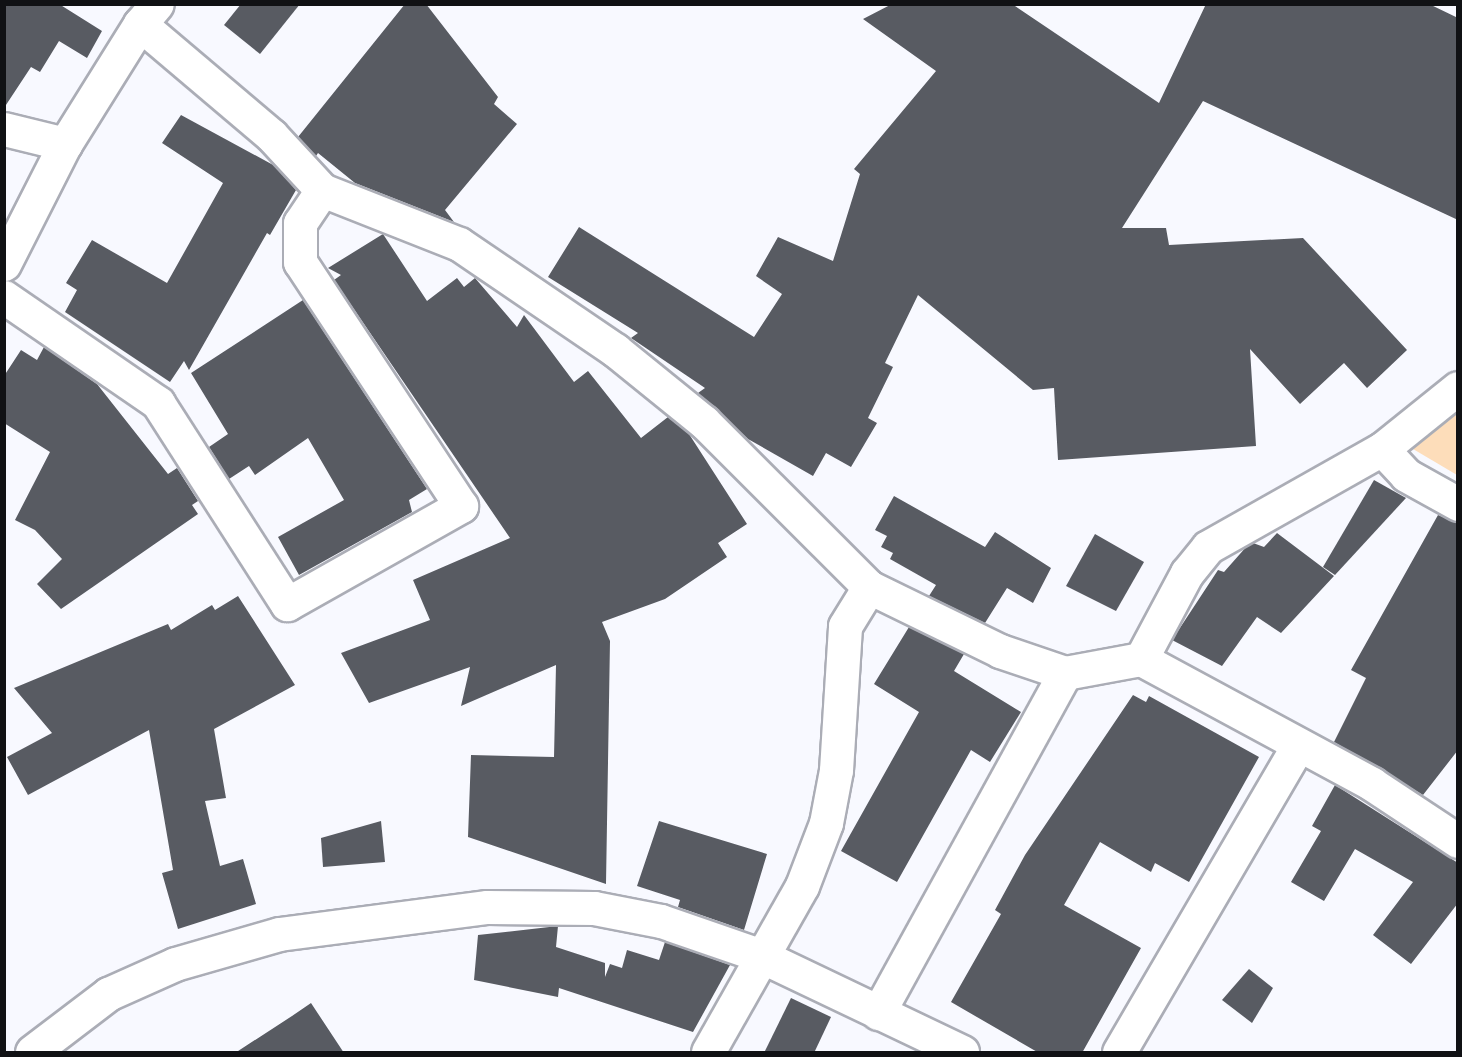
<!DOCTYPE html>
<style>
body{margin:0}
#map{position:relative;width:1462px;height:1057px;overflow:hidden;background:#f8f9ff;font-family:Helvetica,sans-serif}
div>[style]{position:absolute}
.green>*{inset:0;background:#fdddba}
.building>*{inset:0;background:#585b62}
.roads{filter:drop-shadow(2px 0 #abadb6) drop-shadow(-2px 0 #abadb6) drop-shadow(0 2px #abadb6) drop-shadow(0 -2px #abadb6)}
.minor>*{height:33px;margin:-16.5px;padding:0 16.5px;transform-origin:16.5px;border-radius:16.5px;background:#fff}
span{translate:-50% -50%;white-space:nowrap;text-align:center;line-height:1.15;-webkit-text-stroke:6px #f8f9ff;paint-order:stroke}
.frame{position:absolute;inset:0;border:6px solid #101114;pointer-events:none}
</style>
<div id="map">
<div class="green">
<i style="clip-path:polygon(1457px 409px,1457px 475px,1408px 446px)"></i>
</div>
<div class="building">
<i style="clip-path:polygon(4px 4px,59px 4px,102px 31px,87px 58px,59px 41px,40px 72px,31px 67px,4px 108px)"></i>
<i style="clip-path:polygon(241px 4px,300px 4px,260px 54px,224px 25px)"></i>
<i style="clip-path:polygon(405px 4px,426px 4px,498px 97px,494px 104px,517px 124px,445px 210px,454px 222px,355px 183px,318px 153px,316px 156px,298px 137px)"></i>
<i style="clip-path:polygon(892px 4px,1012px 4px,1159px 103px,1206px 4px,1429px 4px,1458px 18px,1458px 220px,1203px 101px,1122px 228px,1166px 228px,1169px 245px,1303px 238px,1407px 350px,1367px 388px,1344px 363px,1300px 404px,1250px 349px,1256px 446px,1058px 460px,1054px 388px,1033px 390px,918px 295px,885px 363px,893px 367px,868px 418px,877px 423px,851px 467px,826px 453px,813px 476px,748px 439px,698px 393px,705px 388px,631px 338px,638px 333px,548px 277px,579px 227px,754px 337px,782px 294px,756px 276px,778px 237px,833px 261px,860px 174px,854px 169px,936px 71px,863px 19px)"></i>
<i style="clip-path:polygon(181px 115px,275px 166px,296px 190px,270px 235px,267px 233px,189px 370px,184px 361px,170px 382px,65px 312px,77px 290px,66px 283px,92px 240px,167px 283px,223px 183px,162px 143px)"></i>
<i style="clip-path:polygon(383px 234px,427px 301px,457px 278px,464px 287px,475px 278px,517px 327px,524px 315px,574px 382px,588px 371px,641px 438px,668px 417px,689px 434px,747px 524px,718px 543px,727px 557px,665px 599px,602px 622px,610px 641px,606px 884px,468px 837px,471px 755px,554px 757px,556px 665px,461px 706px,470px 667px,369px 703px,341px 653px,430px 620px,413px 580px,510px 538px,334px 280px,341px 275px,328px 268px)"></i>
<i style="clip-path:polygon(303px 300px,427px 489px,409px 500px,412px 512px,299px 575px,278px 537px,344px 500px,308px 438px,255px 475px,249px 466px,229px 479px,209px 447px,228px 434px,191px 373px)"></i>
<i style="clip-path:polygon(44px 347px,97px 384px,168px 474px,177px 468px,198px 501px,192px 505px,198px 514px,61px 609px,37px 584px,62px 559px,35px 530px,15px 520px,50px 452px,4px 423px,4px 376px,21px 350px,37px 360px)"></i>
<i style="clip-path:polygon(1374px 480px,1406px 498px,1335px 575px,1323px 567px)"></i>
<i style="clip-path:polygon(894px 496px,985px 547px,995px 532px,1051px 568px,1033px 603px,1007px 588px,985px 623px,929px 596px,936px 585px,890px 559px,893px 553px,881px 547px,887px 536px,875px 530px)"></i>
<i style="clip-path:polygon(1438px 515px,1458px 523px,1458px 750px,1423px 795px,1334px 742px,1366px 678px,1351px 670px)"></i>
<i style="clip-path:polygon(1277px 533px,1334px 576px,1281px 633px,1257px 617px,1222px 666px,1172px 640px,1218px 570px,1224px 572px,1247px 546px,1253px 543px,1264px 547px)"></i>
<i style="clip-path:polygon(1095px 534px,1144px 562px,1116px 611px,1066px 586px)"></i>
<i style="clip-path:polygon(238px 596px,295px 685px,214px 729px,226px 798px,205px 801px,220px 866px,243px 859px,256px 904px,178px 929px,162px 873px,173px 870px,149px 730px,28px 795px,7px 757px,52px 733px,14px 688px,168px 624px,171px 630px,212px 605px,215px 610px)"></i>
<i style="clip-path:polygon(909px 627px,964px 654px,954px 671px,1021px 712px,990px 762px,971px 750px,897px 882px,841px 851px,919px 712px,874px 684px)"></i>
<i style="clip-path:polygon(1133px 695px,1146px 702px,1149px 696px,1259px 757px,1189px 882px,1155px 863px,1151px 872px,1100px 842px,1064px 905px,1141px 948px,1082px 1053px,1039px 1053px,951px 1002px,1001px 914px,995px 910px,1025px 855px)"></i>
<i style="clip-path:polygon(1335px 785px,1458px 863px,1458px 903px,1411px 964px,1373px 935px,1413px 882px,1355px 849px,1324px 901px,1291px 882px,1321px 831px,1312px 826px)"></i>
<i style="clip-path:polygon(381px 821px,385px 862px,323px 867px,321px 838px)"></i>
<i style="clip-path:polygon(659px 821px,767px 854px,744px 930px,678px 907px,680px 900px,637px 886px)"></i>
<i style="clip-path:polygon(558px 926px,556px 947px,605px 963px,605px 977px,610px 964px,622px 968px,627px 950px,659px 960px,665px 942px,730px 965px,693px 1032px,559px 988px,558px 997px,474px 980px,478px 935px)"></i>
<i style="clip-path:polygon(1249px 969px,1273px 988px,1252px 1023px,1222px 1000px)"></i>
<i style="clip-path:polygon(791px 998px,831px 1017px,814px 1053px,764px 1053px)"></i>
<i style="clip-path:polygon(311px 1003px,344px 1053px,235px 1053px,292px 1016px)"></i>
</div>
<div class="roads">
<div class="minor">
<i style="left:140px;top:24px;width:172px;rotate:40.3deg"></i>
<i style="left:271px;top:135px;width:75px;rotate:47.2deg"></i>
<i style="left:322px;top:190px;width:147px;rotate:21.5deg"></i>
<i style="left:459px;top:244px;width:189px;rotate:34.2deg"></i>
<i style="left:615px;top:350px;width:114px;rotate:39deg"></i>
<i style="left:704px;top:422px;width:233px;rotate:45deg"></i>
<i style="left:869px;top:587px;width:146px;rotate:26deg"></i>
<i style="left:1000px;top:651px;width:69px;rotate:18.7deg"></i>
<i style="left:1065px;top:673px;width:77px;rotate:-10.4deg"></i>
<i style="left:1141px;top:659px;width:263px;rotate:28.4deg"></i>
<i style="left:1372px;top:784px;width:103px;rotate:33.5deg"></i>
<i style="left:4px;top:129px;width:63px;rotate:13.8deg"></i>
<i style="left:4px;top:264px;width:135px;rotate:-63.1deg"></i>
<i style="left:65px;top:144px;width:142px;rotate:-58deg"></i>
<i style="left:140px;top:24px;width:26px;rotate:-50deg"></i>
<i style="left:4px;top:297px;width:187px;rotate:34.5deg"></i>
<i style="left:158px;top:403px;width:239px;rotate:57.3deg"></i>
<i style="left:287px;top:604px;width:200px;rotate:-29.4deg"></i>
<i style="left:461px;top:506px;width:292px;rotate:-123.4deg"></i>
<i style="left:300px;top:262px;width:39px;rotate:-90deg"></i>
<i style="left:300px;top:223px;width:40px;rotate:-56deg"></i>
<i style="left:1382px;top:449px;width:35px;rotate:47deg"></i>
<i style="left:1406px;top:475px;width:60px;rotate:29.1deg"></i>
<i style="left:1141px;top:659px;width:98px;rotate:-61.9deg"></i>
<i style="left:1187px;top:573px;width:33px;rotate:-51deg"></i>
<i style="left:1208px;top:547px;width:200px;rotate:-29.4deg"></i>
<i style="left:1382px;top:449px;width:97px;rotate:-38.8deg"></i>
<i style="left:878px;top:1013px;width:388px;rotate:-61.2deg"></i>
<i style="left:32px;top:1052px;width:96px;rotate:-37.3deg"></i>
<i style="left:108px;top:994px;width:73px;rotate:-24.1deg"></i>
<i style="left:175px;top:964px;width:108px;rotate:-16.1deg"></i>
<i style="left:279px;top:934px;width:210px;rotate:-7.4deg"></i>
<i style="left:487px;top:907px;width:107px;rotate:0.5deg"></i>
<i style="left:594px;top:908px;width:68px;rotate:11deg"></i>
<i style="left:661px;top:921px;width:104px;rotate:19.1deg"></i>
<i style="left:759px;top:955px;width:225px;rotate:25.5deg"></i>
<i style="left:708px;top:1052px;width:191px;rotate:-60.5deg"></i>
<i style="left:802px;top:886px;width:67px;rotate:-69.1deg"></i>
<i style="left:826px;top:823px;width:54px;rotate:-79.3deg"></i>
<i style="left:836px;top:770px;width:144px;rotate:-86.4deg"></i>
<i style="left:845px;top:626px;width:46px;rotate:-58.4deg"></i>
<i style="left:1119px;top:1052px;width:355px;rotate:-59.7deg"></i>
</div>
</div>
<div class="frame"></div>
</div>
